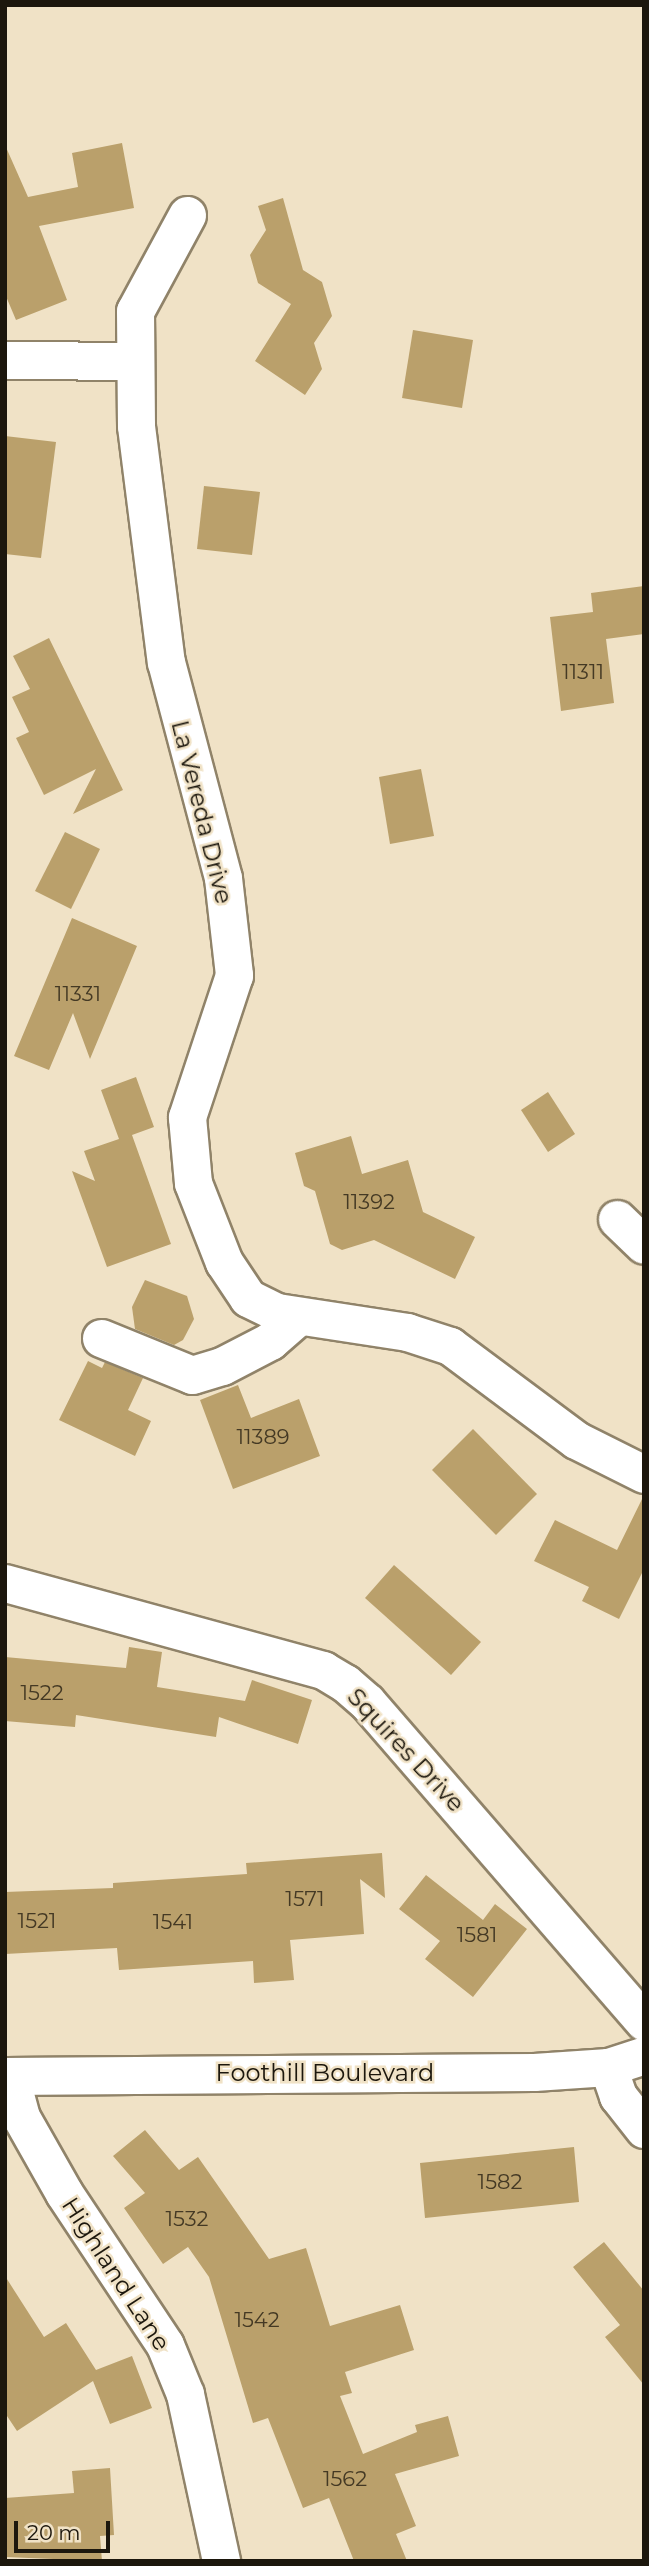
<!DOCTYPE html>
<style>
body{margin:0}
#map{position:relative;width:649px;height:2566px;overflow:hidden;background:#f0e2c6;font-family:Montserrat,sans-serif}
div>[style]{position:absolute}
.building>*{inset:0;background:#baa06b}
.roads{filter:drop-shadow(2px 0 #908369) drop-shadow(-2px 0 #908369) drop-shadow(0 2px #908369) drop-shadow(0 -2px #908369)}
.minor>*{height:37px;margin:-18.5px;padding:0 18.5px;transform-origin:18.5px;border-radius:18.5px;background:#fff}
span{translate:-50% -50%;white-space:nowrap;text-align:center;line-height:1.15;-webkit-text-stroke:5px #f0e2c6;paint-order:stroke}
.number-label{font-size:21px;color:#443924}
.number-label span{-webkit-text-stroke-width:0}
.street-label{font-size:24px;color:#1c170d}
.frame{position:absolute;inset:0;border:7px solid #1c170d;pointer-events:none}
.scale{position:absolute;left:14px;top:2521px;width:96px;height:32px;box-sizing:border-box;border:4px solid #1c170d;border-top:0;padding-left:9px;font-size:21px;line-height:24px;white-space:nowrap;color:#1c170d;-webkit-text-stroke:5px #f0e2c6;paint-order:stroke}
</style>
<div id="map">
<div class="building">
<i style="clip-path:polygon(122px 143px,134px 208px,39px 226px,67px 300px,16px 320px,5px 294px,5px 145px,28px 197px,78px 187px,72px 153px)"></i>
<i style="clip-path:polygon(283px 198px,303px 270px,322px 282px,332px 316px,314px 343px,322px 369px,305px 395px,255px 361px,291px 304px,258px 283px,250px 255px,266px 230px,258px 206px)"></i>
<i style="clip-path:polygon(413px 330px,473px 340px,462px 408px,402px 398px)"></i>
<i style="clip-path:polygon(5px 436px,56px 442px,41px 558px,5px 554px)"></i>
<i style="clip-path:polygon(204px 486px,260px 492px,252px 555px,197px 549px)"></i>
<i style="clip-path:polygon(644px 586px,644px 634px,606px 639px,614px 703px,561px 711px,550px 617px,593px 612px,591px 593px)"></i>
<i style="clip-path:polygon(49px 638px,123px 790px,73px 814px,96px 769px,44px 795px,16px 738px,29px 732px,12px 697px,30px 689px,13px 656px)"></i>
<i style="clip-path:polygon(421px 769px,434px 836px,390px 844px,379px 777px)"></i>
<i style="clip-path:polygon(65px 832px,100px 849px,71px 909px,35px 891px)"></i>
<i style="clip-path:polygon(72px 918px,137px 946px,90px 1059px,73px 1013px,49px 1070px,14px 1056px)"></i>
<i style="clip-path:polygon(136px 1077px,154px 1127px,132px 1135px,171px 1244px,107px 1267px,72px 1171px,95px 1181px,84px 1151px,119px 1139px,101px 1090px)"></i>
<i style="clip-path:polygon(548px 1092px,575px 1134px,548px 1152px,521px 1110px)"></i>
<i style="clip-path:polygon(351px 1136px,362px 1174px,408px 1160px,423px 1212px,475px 1237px,455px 1279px,374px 1240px,342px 1250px,330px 1244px,315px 1191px,304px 1186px,295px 1153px)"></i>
<i style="clip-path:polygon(145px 1280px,187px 1296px,194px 1319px,183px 1340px,174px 1345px,135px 1329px,132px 1307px)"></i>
<i style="clip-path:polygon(88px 1361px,102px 1368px,105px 1362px,143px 1378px,128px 1410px,151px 1421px,135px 1456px,59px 1420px)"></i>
<i style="clip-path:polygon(238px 1385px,251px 1418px,299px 1399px,320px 1456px,233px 1489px,200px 1400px)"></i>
<i style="clip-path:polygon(473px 1429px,537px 1494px,496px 1535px,432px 1470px)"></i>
<i style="clip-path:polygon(644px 1495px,644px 1569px,619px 1619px,582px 1601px,589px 1587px,534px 1561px,555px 1520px,617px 1550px)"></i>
<i style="clip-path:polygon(394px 1565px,481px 1642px,451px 1675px,365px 1598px)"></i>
<i style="clip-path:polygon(129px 1647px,162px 1652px,157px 1687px,245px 1701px,252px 1680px,312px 1700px,298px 1744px,219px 1717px,216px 1737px,76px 1715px,75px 1727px,5px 1721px,5px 1657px,126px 1668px)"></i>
<i style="clip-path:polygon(382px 1853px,385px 1898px,360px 1879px,364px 1934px,290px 1940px,294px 1980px,254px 1983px,253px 1961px,119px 1970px,117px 1948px,5px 1954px,5px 1892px,113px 1888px,113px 1883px,247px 1874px,246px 1863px)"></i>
<i style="clip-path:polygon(426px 1875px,483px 1920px,495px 1904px,527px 1929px,473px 1997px,425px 1959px,440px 1941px,399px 1909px)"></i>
<i style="clip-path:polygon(145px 2130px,179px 2170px,198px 2157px,269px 2259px,306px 2248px,330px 2326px,400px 2305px,414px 2350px,345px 2372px,352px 2393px,340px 2396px,363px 2454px,417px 2432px,415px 2425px,448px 2416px,459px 2456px,395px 2474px,416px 2526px,396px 2534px,407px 2561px,354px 2561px,329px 2498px,303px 2508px,268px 2418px,253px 2423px,209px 2277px,188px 2247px,163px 2264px,124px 2208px,145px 2193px,113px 2156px)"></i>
<i style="clip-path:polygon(574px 2147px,579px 2202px,425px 2218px,420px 2163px)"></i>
<i style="clip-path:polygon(604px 2242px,644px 2291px,644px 2385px,605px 2337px,620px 2325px,573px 2267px)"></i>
<i style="clip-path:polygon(5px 2276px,44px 2337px,66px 2323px,96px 2370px,132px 2356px,152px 2408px,110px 2424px,93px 2381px,17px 2431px,5px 2413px)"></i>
<i style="clip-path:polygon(110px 2468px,114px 2535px,100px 2536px,102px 2561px,5px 2557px,5px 2498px,74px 2493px,72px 2471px)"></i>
</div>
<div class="roads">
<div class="minor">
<i style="left:187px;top:215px;width:109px;rotate:118.4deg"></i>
<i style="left:135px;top:311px;width:115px;rotate:89.5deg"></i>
<i style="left:136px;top:426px;width:238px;rotate:82.8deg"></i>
<i style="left:166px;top:662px;width:223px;rotate:75.2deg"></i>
<i style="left:223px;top:878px;width:98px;rotate:83.5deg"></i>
<i style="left:234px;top:975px;width:150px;rotate:108.3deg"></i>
<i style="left:187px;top:1117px;width:66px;rotate:84.8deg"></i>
<i style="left:193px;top:1183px;width:85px;rotate:68.6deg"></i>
<i style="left:224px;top:1262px;width:43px;rotate:56.3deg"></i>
<i style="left:248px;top:1298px;width:32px;rotate:26deg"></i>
<i style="left:277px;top:1312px;width:132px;rotate:8.7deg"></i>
<i style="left:407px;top:1332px;width:45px;rotate:18deg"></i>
<i style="left:450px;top:1346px;width:157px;rotate:36.7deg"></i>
<i style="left:576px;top:1440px;width:76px;rotate:26.6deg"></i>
<i style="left:5px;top:360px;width:130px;rotate:0.4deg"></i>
<i style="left:617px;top:1219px;width:37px;rotate:44deg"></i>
<i style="left:101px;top:1338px;width:98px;rotate:22.1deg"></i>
<i style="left:192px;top:1375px;width:31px;rotate:-17deg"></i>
<i style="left:222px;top:1366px;width:54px;rotate:-27.5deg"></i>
<i style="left:270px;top:1341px;width:38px;rotate:-41deg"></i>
<i style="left:5px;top:1583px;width:330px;rotate:15.3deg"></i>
<i style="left:323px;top:1670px;width:26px;rotate:31deg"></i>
<i style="left:345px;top:1683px;width:29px;rotate:41deg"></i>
<i style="left:367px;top:1702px;width:423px;rotate:49.1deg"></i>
<i style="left:608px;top:2067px;width:31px;rotate:71deg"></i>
<i style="left:618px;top:2096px;width:42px;rotate:51.8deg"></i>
<i style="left:5px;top:2076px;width:529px;rotate:-0.43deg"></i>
<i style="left:534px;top:2072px;width:74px;rotate:-3.9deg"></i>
<i style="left:608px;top:2067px;width:38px;rotate:-18deg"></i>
<i style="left:10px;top:2076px;width:42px;rotate:75deg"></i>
<i style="left:21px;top:2117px;width:87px;rotate:60.5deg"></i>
<i style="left:64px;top:2193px;width:182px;rotate:56.4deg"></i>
<i style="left:165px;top:2345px;width:53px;rotate:67.8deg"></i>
<i style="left:185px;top:2394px;width:171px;rotate:77.8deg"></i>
</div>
</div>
<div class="number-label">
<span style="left:583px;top:672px">11311</span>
<span style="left:78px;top:994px">11331</span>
<span style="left:369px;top:1202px">11392</span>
<span style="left:263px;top:1437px">11389</span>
<span style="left:42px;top:1693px">1522</span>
<span style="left:305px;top:1899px">1571</span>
<span style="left:37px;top:1921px">1521</span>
<span style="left:173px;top:1922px">1541</span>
<span style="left:477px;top:1935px">1581</span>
<span style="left:500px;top:2182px">1582</span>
<span style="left:187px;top:2219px">1532</span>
<span style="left:257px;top:2320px">1542</span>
<span style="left:345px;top:2479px">1562</span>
</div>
<div class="street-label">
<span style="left:202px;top:812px;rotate:76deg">La Vereda Drive</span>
<span style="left:406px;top:1750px;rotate:47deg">Squires Drive</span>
<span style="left:325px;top:2073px">Foothill Boulevard</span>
<span style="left:116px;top:2274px;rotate:57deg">Highland Lane</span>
</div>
<div class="frame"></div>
<div class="scale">20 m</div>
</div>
